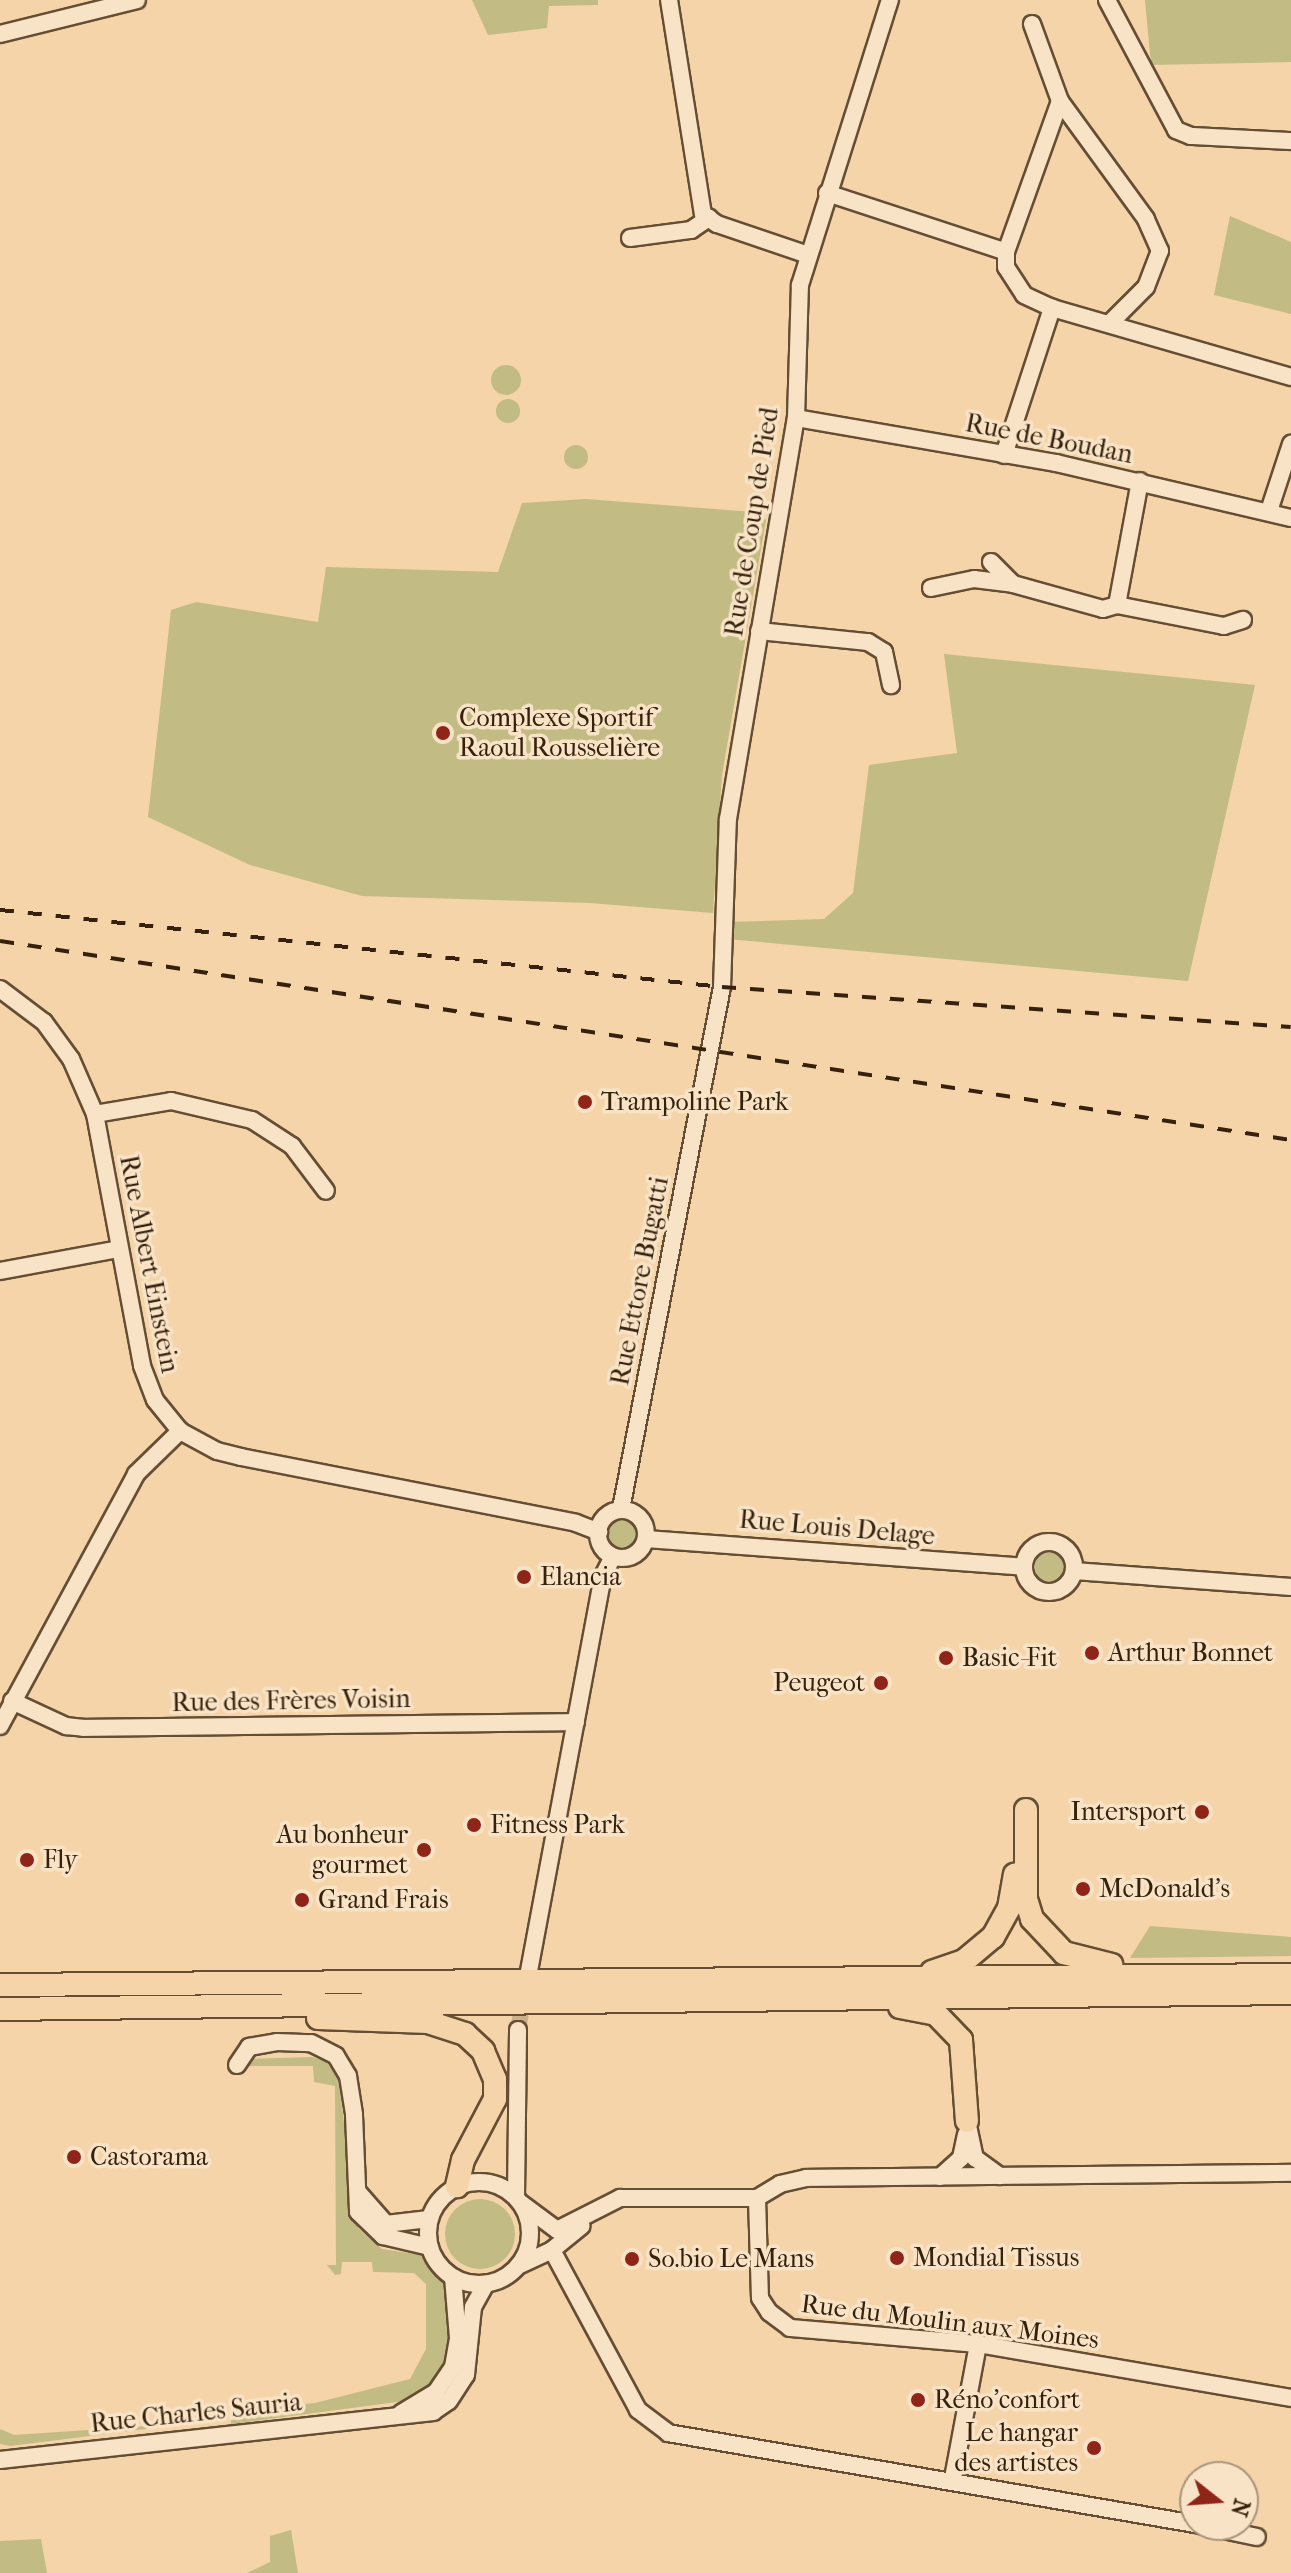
<!DOCTYPE html>
<meta charset="utf-8">
<style>
body{margin:0}
#map{position:relative;width:1291px;height:2573px;overflow:hidden;background:#f4d4a8;font-family:"IM FELL French Canon",serif}
div>[style]{position:absolute}
.green>*{inset:0;background:#c2bb83}
.round{border-radius:50%}
.minor-tunnel>*{height:16px;margin-top:-8px;transform-origin:0;background:repeating-linear-gradient(90deg,#ceb089 0 16px,transparent 0 24px)}
.roads{filter:drop-shadow(2px 0 #654e33) drop-shadow(-2px 0 #654e33) drop-shadow(0 2px #654e33) drop-shadow(0 -2px #654e33)}
.minor>*{height:16px;margin:-8px;padding:0 8px;transform-origin:8px;border-radius:8px;background:#f8e3c6}
.minor>.ring{margin:-8px;padding:0;box-sizing:content-box;background:none;border:16px solid #f8e3c6;border-radius:50%}
.highway>*{height:22px;margin:-11px;padding:0 11px;transform-origin:11px;border-radius:11px;background:#f4d4a8}
.rail>*{height:4px;margin-top:-2px;transform-origin:0;background:repeating-linear-gradient(90deg,#35210c 0 14px,transparent 0 28px)}
.dots>*{width:22px;height:22px;translate:-50% -50%;box-sizing:border-box;border:4px solid #f8e3c6;border-radius:50%}
span{translate:-50% -50%;white-space:nowrap;text-align:center;line-height:1.15;-webkit-text-stroke:7px #f8e3c6;paint-order:stroke}
.street-label{font-size:26px;color:#35210c}
.poi-label{font-size:26px;color:#35210c}
.left{translate:0 -50%;text-align:left}
.right{translate:-100% -50%;text-align:right}
.north{position:absolute;left:1179px;top:2461px;width:80px;height:80px;box-sizing:border-box;background:#f8e3c6;border:2px solid #aa957c;border-radius:50%;rotate:107deg;font-size:22px;font-weight:700;line-height:32px;text-align:center;color:#35210c}
.north::after{content:'';display:block;margin:auto;width:28px;height:36px;background:#8f2418;clip-path:polygon(50% 0,100% 100%,50% 72%,0 100%)}
</style>
<div id="map">
<div class="green">
<i style="clip-path:polygon(472px 0,598px 0,598px 5px,549px 6px,547px 28px,488px 35px)"></i>
<i style="clip-path:polygon(1145px 0,1291px 0,1291px 62px,1151px 65px)"></i>
<i style="clip-path:polygon(1230px 216px,1291px 242px,1291px 314px,1214px 295px)"></i>
<i class="round" style="left:491px;top:365px;width:30px;height:30px"></i>
<i class="round" style="left:496px;top:399px;width:24px;height:24px"></i>
<i class="round" style="left:564px;top:445px;width:24px;height:24px"></i>
<i style="clip-path:polygon(586px 499px,753px 512px,766px 520px,722px 775px,713px 913px,590px 903px,362px 896px,250px 865px,148px 817px,171px 610px,196px 602px,318px 622px,326px 567px,498px 572px,522px 503px)"></i>
<i style="clip-path:polygon(944px 654px,1255px 685px,1188px 981px,727px 939px,728px 922px,824px 919px,853px 893px,869px 765px,957px 753px)"></i>
<i class="round" style="left:608px;top:1518px;width:34px;height:34px"></i>
<i class="round" style="left:1035px;top:1552px;width:30px;height:30px"></i>
<i style="clip-path:polygon(1150px 1926px,1291px 1937px,1291px 1956px,1130px 1958px)"></i>
<i style="clip-path:polygon(312px 2057px,325px 2061px,338px 2077px,358px 2228px,382px 2249px,422px 2255px,433px 2265px,447px 2289px,449px 2354px,437px 2380px,412px 2400px,231px 2424px,230px 2411px,315px 2403px,410px 2379px,426px 2349px,426px 2284px,414px 2273px,373px 2272px,372px 2262px,342px 2262px,341px 2274px,335px 2275px,327px 2265px,336px 2265px,335px 2086px,314px 2082px,313px 2066px,246px 2066px,250px 2059px)"></i>
<i class="round" style="left:445px;top:2199px;width:70px;height:70px"></i>
<i style="clip-path:polygon(194px 2423px,10px 2446px,0 2444px,0 2429px,14px 2435px)"></i>
<i style="clip-path:polygon(291px 2530px,298px 2573px,247px 2573px,270px 2562px,270px 2536px)"></i>
<i style="clip-path:polygon(41px 2539px,47px 2573px,0 2573px,0 2541px)"></i>
</div>
<div class="minor-tunnel">
<i style="left:518px;top:2030px;width:39px;rotate:-80deg"></i>
</div>
<div class="roads">
<div class="minor">
<i style="left:669px;top:0;width:217px;rotate:81deg"></i>
<i style="left:703px;top:214px;width:17px;rotate:36deg"></i>
<i style="left:717px;top:224px;width:96px;rotate:18.8deg"></i>
<i style="left:1107px;top:0;width:147px;rotate:62deg"></i>
<i style="left:1176px;top:130px;width:16px;rotate:22deg"></i>
<i style="left:1191px;top:136px;width:100px;rotate:2.9deg"></i>
<i style="left:1032px;top:24px;width:82px;rotate:70deg"></i>
<i style="left:0;top:34px;width:141px;rotate:-13.9deg"></i>
<i style="left:827px;top:193px;width:188px;rotate:18.2deg"></i>
<i style="left:630px;top:238px;width:62px;rotate:-7.5deg"></i>
<i style="left:691px;top:230px;width:22px;rotate:-34deg"></i>
<i style="left:1110px;top:323px;width:51px;rotate:-45deg"></i>
<i style="left:1146px;top:287px;width:39px;rotate:-69deg"></i>
<i style="left:1160px;top:251px;width:35px;rotate:-114deg"></i>
<i style="left:1146px;top:219px;width:146px;rotate:-126.1deg"></i>
<i style="left:1060px;top:101px;width:160px;rotate:109.7deg"></i>
<i style="left:1006px;top:252px;width:15px;rotate:90deg"></i>
<i style="left:1006px;top:267px;width:33px;rotate:57deg"></i>
<i style="left:1024px;top:295px;width:31px;rotate:25deg"></i>
<i style="left:1052px;top:308px;width:249px;rotate:16.1deg"></i>
<i style="left:796px;top:418px;width:264px;rotate:9.8deg"></i>
<i style="left:1056px;top:463px;width:241px;rotate:13.2deg"></i>
<i style="left:1004px;top:455px;width:155px;rotate:-71.9deg"></i>
<i style="left:1269px;top:511px;width:71px;rotate:-71.8deg"></i>
<i style="left:991px;top:562px;width:31px;rotate:45deg"></i>
<i style="left:931px;top:588px;width:44px;rotate:-11.8deg"></i>
<i style="left:974px;top:579px;width:39px;rotate:7deg"></i>
<i style="left:1013px;top:584px;width:93px;rotate:15.5deg"></i>
<i style="left:1103px;top:609px;width:15px;rotate:-16deg"></i>
<i style="left:1117px;top:605px;width:109px;rotate:11.1deg"></i>
<i style="left:1224px;top:626px;width:20px;rotate:-18deg"></i>
<i style="left:1117px;top:605px;width:126px;rotate:-79.5deg"></i>
<i style="left:759px;top:631px;width:110px;rotate:5.8deg"></i>
<i style="left:868px;top:642px;width:19px;rotate:32deg"></i>
<i style="left:884px;top:652px;width:34px;rotate:78deg"></i>
<i style="left:0;top:989px;width:55px;rotate:36.9deg"></i>
<i style="left:44px;top:1022px;width:46px;rotate:53.9deg"></i>
<i style="left:71px;top:1059px;width:60px;rotate:66.4deg"></i>
<i style="left:95px;top:1114px;width:256px;rotate:79.4deg"></i>
<i style="left:142px;top:1366px;width:36px;rotate:69deg"></i>
<i style="left:155px;top:1400px;width:40px;rotate:51deg"></i>
<i style="left:180px;top:1431px;width:42px;rotate:28.4deg"></i>
<i style="left:217px;top:1451px;width:25px;rotate:14deg"></i>
<i style="left:241px;top:1457px;width:341px;rotate:11.1deg"></i>
<i style="left:576px;top:1523px;width:25px;rotate:21deg"></i>
<i style="left:95px;top:1114px;width:77px;rotate:-9.7deg"></i>
<i style="left:171px;top:1101px;width:83px;rotate:13.2deg"></i>
<i style="left:252px;top:1120px;width:48px;rotate:33deg"></i>
<i style="left:292px;top:1146px;width:56px;rotate:52.9deg"></i>
<i style="left:0;top:1271px;width:121px;rotate:-10.5deg"></i>
<i style="left:621px;top:1509px;width:532px;rotate:-79.05deg"></i>
<i style="left:722px;top:987px;width:168px;rotate:-88deg"></i>
<i style="left:728px;top:819px;width:407px;rotate:-80.4deg"></i>
<i style="left:796px;top:418px;width:133px;rotate:-88.3deg"></i>
<i style="left:800px;top:285px;width:299px;rotate:-72.5deg"></i>
<i class="ring" style="left:598px;top:1510px;width:32px;height:32px"></i>
<i style="left:646px;top:1539px;width:379px;rotate:4.2deg"></i>
<i class="ring" style="left:1024px;top:1542px;width:34px;height:34px"></i>
<i style="left:1074px;top:1571px;width:218px;rotate:4.2deg"></i>
<i style="left:12px;top:1701px;width:60px;rotate:24.8deg"></i>
<i style="left:66px;top:1726px;width:18px;rotate:6deg"></i>
<i style="left:84px;top:1728px;width:492px;rotate:-0.7deg"></i>
<i style="left:0;top:1726px;width:286px;rotate:-61.6deg"></i>
<i style="left:136px;top:1474px;width:62px;rotate:-44.3deg"></i>
<i style="left:529px;top:1971px;width:402px;rotate:-79.4deg"></i>
<i style="left:603px;top:1576px;width:20px;rotate:-63deg"></i>
<i style="left:237px;top:2065px;width:22px;rotate:-56deg"></i>
<i style="left:249px;top:2047px;width:28px;rotate:-10deg"></i>
<i style="left:277px;top:2042px;width:34px;rotate:2deg"></i>
<i style="left:311px;top:2043px;width:28px;rotate:27deg"></i>
<i style="left:336px;top:2056px;width:23px;rotate:59deg"></i>
<i style="left:348px;top:2076px;width:39px;rotate:81deg"></i>
<i style="left:354px;top:2115px;width:97px;rotate:87.6deg"></i>
<i style="left:358px;top:2212px;width:35px;rotate:44deg"></i>
<i style="left:383px;top:2236px;width:48px;rotate:13.2deg"></i>
<i style="left:967px;top:2121px;width:38px;rotate:78deg"></i>
<i style="left:975px;top:2158px;width:31px;rotate:36deg"></i>
<i style="left:940px;top:2177px;width:28px;rotate:-42deg"></i>
<i style="left:961px;top:2158px;width:24px;rotate:-78deg"></i>
<i class="ring" style="left:428px;top:2182px;width:86px;height:86px"></i>
<i style="left:358px;top:2192px;width:43px;rotate:48.8deg"></i>
<i style="left:386px;top:2224px;width:43px;rotate:-6.6deg"></i>
<i style="left:516px;top:2196px;width:166px;rotate:-89.3deg"></i>
<i style="left:757px;top:2198px;width:100px;rotate:88.3deg"></i>
<i style="left:760px;top:2298px;width:17px;rotate:57deg"></i>
<i style="left:769px;top:2312px;width:26px;rotate:37deg"></i>
<i style="left:790px;top:2328px;width:189px;rotate:4.9deg"></i>
<i style="left:978px;top:2344px;width:318px;rotate:9.8deg"></i>
<i style="left:522px;top:2204px;width:44px;rotate:36.6deg"></i>
<i style="left:557px;top:2230px;width:71px;rotate:-26.9deg"></i>
<i style="left:620px;top:2198px;width:137px"></i>
<i style="left:757px;top:2198px;width:27px;rotate:-31deg"></i>
<i style="left:780px;top:2184px;width:27px;rotate:-13deg"></i>
<i style="left:806px;top:2178px;width:485px;rotate:-0.6deg"></i>
<i style="left:552px;top:2250px;width:182px;rotate:61.7deg"></i>
<i style="left:638px;top:2410px;width:38px;rotate:37deg"></i>
<i style="left:668px;top:2433px;width:535px;rotate:9.8deg"></i>
<i style="left:520px;top:2265px;width:35px;rotate:-25deg"></i>
<i style="left:552px;top:2250px;width:38px;rotate:-39deg"></i>
<i style="left:401px;top:2413px;width:41px;rotate:-31deg"></i>
<i style="left:436px;top:2392px;width:30px;rotate:-56deg"></i>
<i style="left:453px;top:2367px;width:29px;rotate:-80deg"></i>
<i style="left:458px;top:2338px;width:61px;rotate:-94.7deg"></i>
<i style="left:0;top:2460px;width:436px;rotate:-6.3deg"></i>
<i style="left:433px;top:2412px;width:19px;rotate:-35deg"></i>
<i style="left:449px;top:2401px;width:31px;rotate:-57deg"></i>
<i style="left:466px;top:2375px;width:68px;rotate:-84.1deg"></i>
<i style="left:473px;top:2307px;width:26px;rotate:-61deg"></i>
<i style="left:953px;top:2478px;width:136px;rotate:-79.4deg"></i>
<i style="left:1200px;top:2525px;width:58px;rotate:11.9deg"></i>
</div>
<div class="highway">
<i style="left:1026px;top:1810px;width:89px;rotate:90deg"></i>
<i style="left:1026px;top:1899px;width:21px;rotate:73deg"></i>
<i style="left:1032px;top:1919px;width:47px;rotate:46.7deg"></i>
<i style="left:1064px;top:1953px;width:49px;rotate:14deg"></i>
<i style="left:932px;top:1972px;width:34px;rotate:-19deg"></i>
<i style="left:964px;top:1961px;width:38px;rotate:-40deg"></i>
<i style="left:993px;top:1937px;width:33px;rotate:-61deg"></i>
<i style="left:1009px;top:1908px;width:34px;rotate:-80deg"></i>
<i style="left:0;top:1985px;width:1291px;rotate:-0.44deg"></i>
<i style="left:900px;top:2007px;width:37px;rotate:11deg"></i>
<i style="left:936px;top:2014px;width:36px;rotate:46deg"></i>
<i style="left:961px;top:2040px;width:81px;rotate:85.8deg"></i>
<i style="left:0;top:2009px;width:1291px;rotate:-0.71deg"></i>
<i style="left:318px;top:2018px;width:110px;rotate:2.1deg"></i>
<i style="left:428px;top:2022px;width:39px;rotate:18deg"></i>
<i style="left:465px;top:2034px;width:25px;rotate:43deg"></i>
<i style="left:483px;top:2051px;width:30px;rotate:67deg"></i>
<i style="left:495px;top:2079px;width:20px;rotate:90deg"></i>
<i style="left:495px;top:2099px;width:69px;rotate:117.7deg"></i>
<i style="left:463px;top:2160px;width:27px;rotate:103deg"></i>
</div>
</div>
<div class="rail">
<i style="left:0;top:910px;width:726px;rotate:6.09deg"></i>
<i style="left:722px;top:987px;width:570px;rotate:4.02deg"></i>
<i style="left:0;top:941px;width:1306px;rotate:8.76deg"></i>
</div>
<div class="dots">
<i style="left:443px;top:733px;background:#8f2418"></i>
<i style="left:585px;top:1102px;background:#8f2418"></i>
<i style="left:524px;top:1577px;background:#8f2418"></i>
<i style="left:1092px;top:1653px;background:#8f2418"></i>
<i style="left:946px;top:1658px;background:#8f2418"></i>
<i style="left:881px;top:1683px;background:#8f2418"></i>
<i style="left:1202px;top:1812px;background:#8f2418"></i>
<i style="left:474px;top:1825px;background:#8f2418"></i>
<i style="left:424px;top:1850px;background:#8f2418"></i>
<i style="left:27px;top:1860px;background:#8f2418"></i>
<i style="left:1083px;top:1889px;background:#8f2418"></i>
<i style="left:302px;top:1900px;background:#8f2418"></i>
<i style="left:74px;top:2157px;background:#8f2418"></i>
<i style="left:897px;top:2258px;background:#8f2418"></i>
<i style="left:632px;top:2259px;background:#8f2418"></i>
<i style="left:918px;top:2400px;background:#8f2418"></i>
<i style="left:1094px;top:2448px;background:#8f2418"></i>
</div>
<div class="street-label">
<span style="left:1049px;top:439px;rotate:11deg">Rue de Boudan</span>
<span style="left:752px;top:522px;rotate:-81deg">Rue de Coup de Pied</span>
<span style="left:149px;top:1264px;rotate:79deg">Rue Albert Einstein</span>
<span style="left:640px;top:1281px;rotate:-79deg">Rue Ettore Bugatti</span>
<span style="left:837px;top:1528px;rotate:5deg">Rue Louis Delage</span>
<span style="left:291px;top:1701px;rotate:-1deg">Rue des Frères Voisin</span>
<span style="left:950px;top:2322px;rotate:7deg">Rue du Moulin aux Moines</span>
<span style="left:196px;top:2413px;rotate:-6deg">Rue Charles Sauria</span>
</div>
<div class="poi-label">
<span class="left" style="left:459px;top:733px">Complexe Sportif<br>Raoul Rousselière</span>
<span class="left" style="left:601px;top:1102px">Trampoline Park</span>
<span class="left" style="left:540px;top:1577px">Elancia</span>
<span class="left" style="left:1108px;top:1653px">Arthur Bonnet</span>
<span class="left" style="left:962px;top:1658px">Basic-Fit</span>
<span class="right" style="left:865px;top:1683px">Peugeot</span>
<span class="right" style="left:1186px;top:1812px">Intersport</span>
<span class="left" style="left:490px;top:1825px">Fitness Park</span>
<span class="right" style="left:408px;top:1850px">Au bonheur<br>gourmet</span>
<span class="left" style="left:43px;top:1860px">Fly</span>
<span class="left" style="left:1099px;top:1889px">McDonald's</span>
<span class="left" style="left:318px;top:1900px">Grand Frais</span>
<span class="left" style="left:90px;top:2157px">Castorama</span>
<span class="left" style="left:913px;top:2258px">Mondial Tissus</span>
<span class="left" style="left:648px;top:2259px">So.bio Le Mans</span>
<span class="left" style="left:934px;top:2400px">Réno'confort</span>
<span class="right" style="left:1078px;top:2448px">Le hangar<br>des artistes</span>
</div>
<div class="north">N</div>
</div>
